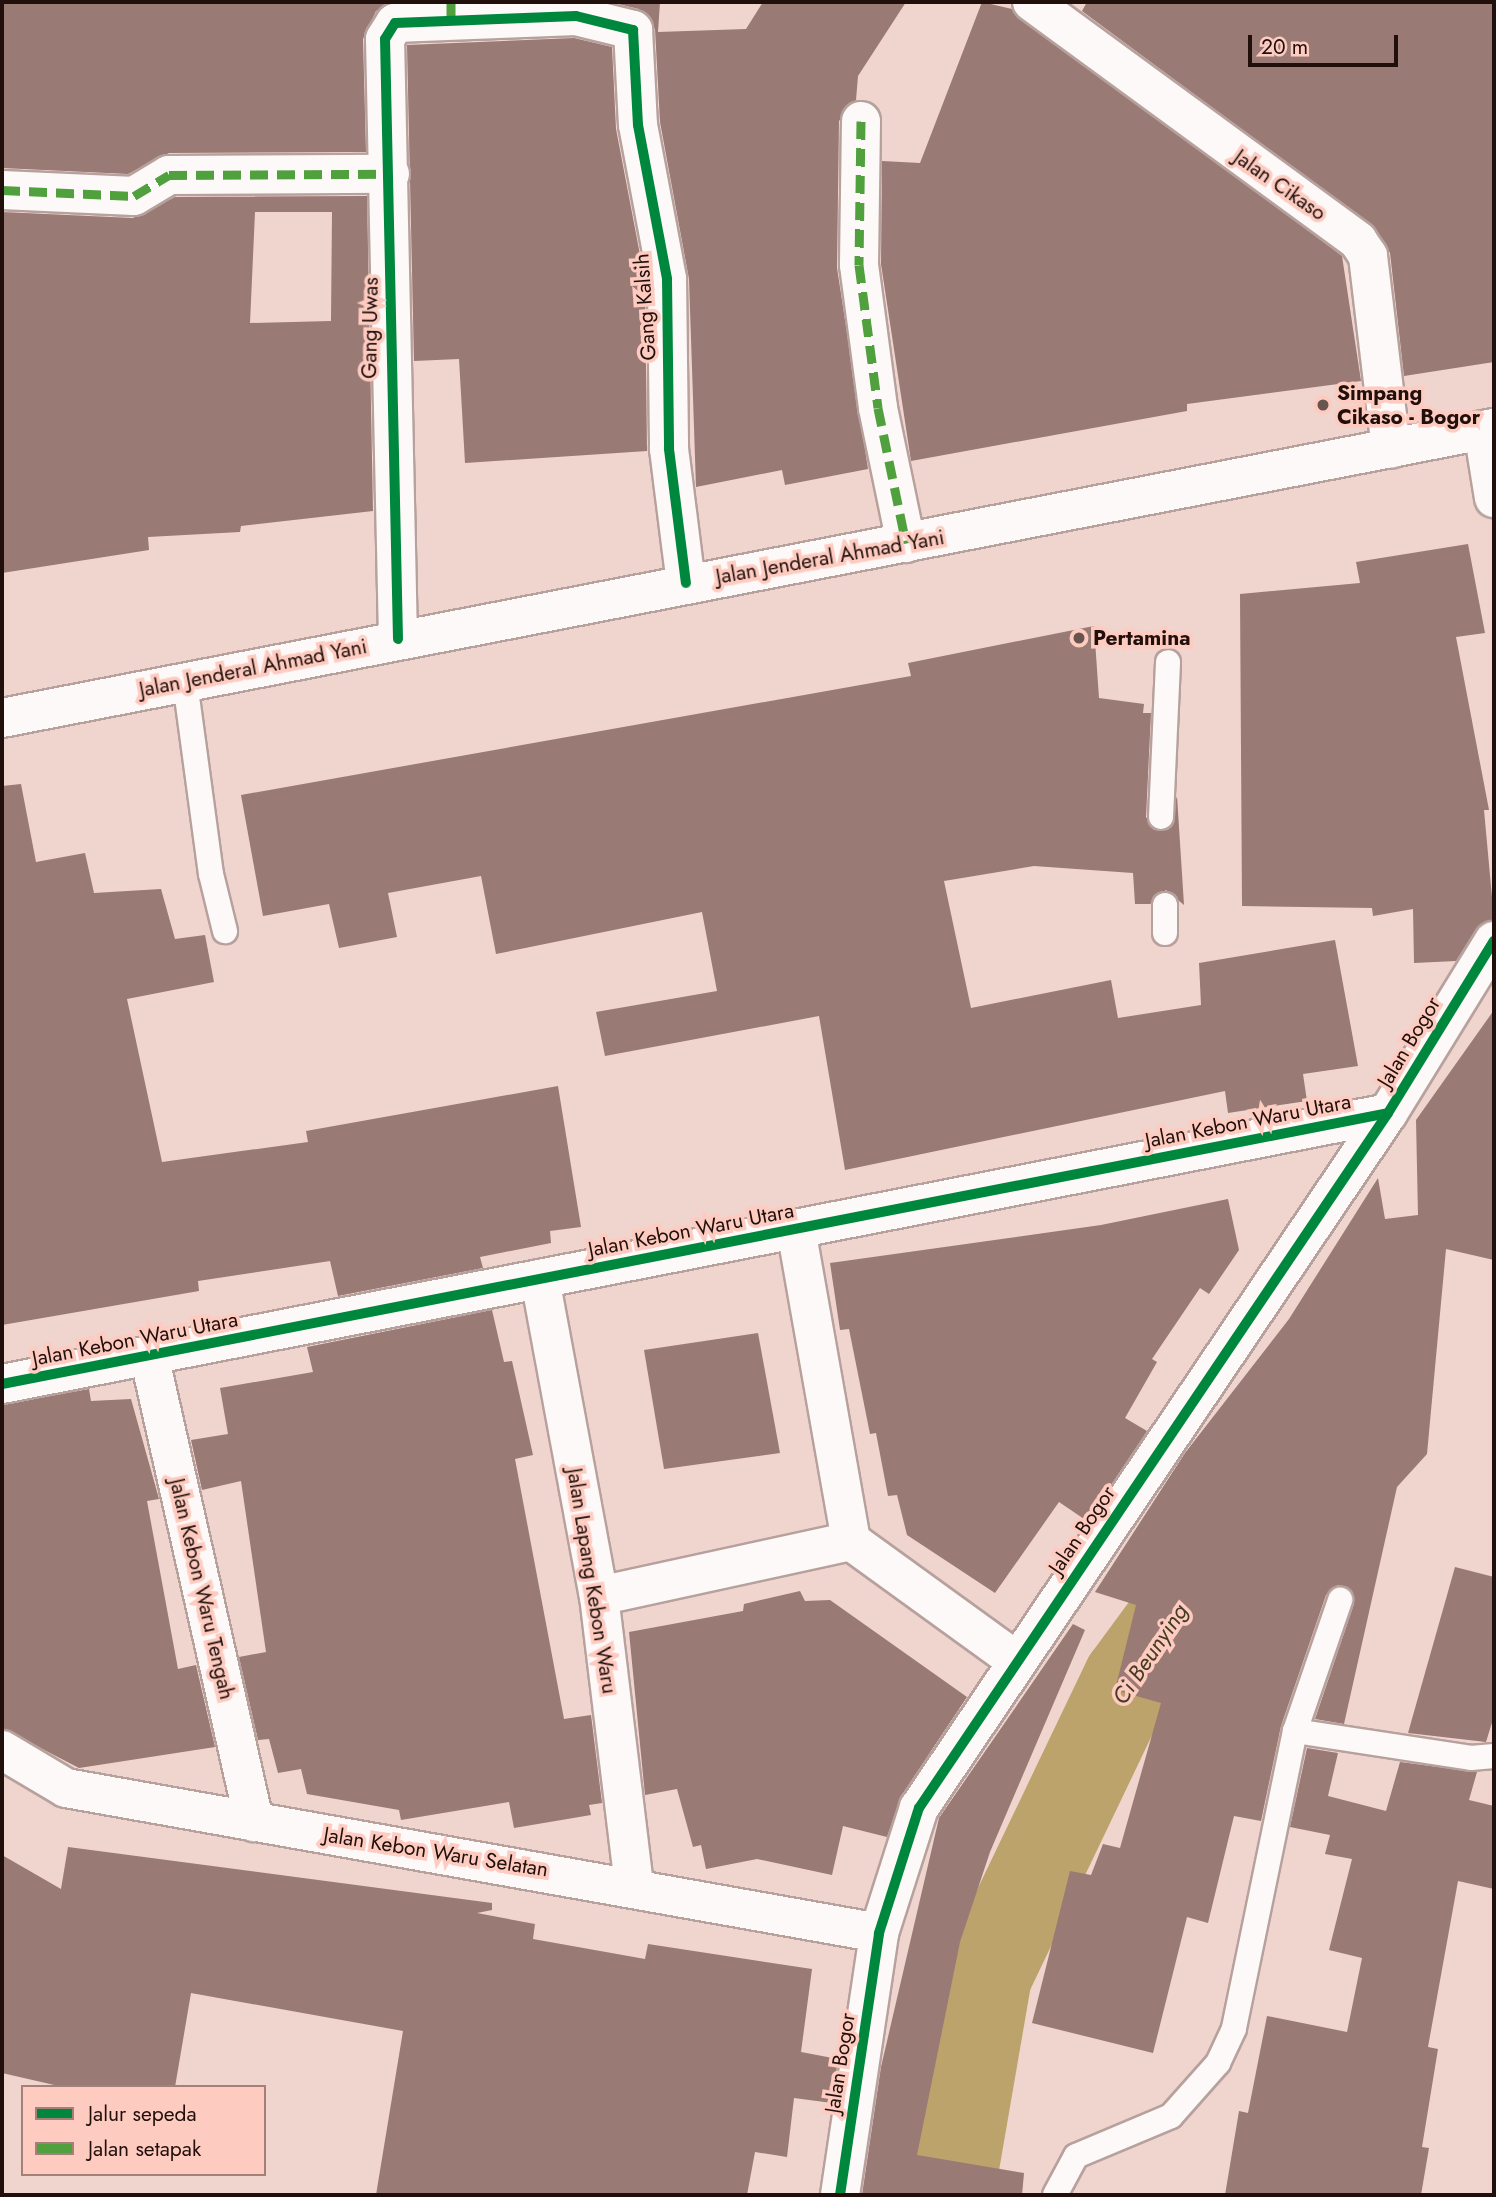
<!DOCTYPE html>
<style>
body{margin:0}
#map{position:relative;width:1496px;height:2197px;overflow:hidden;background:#f0d4ce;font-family:Jost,sans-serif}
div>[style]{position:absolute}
.river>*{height:91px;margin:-45.5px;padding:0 45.5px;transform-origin:45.5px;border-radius:45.5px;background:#bca26b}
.building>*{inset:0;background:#997a74}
.roads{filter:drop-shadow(2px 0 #b7a19d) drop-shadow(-2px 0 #b7a19d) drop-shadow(0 2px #b7a19d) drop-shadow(0 -2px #b7a19d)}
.service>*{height:24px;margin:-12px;padding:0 12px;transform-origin:12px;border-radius:12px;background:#fdf9f8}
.minor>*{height:38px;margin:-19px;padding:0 19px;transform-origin:19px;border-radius:19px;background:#fdf9f8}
.tertiary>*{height:38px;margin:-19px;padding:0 19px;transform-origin:19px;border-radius:19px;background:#fdf9f8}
.primary>*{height:38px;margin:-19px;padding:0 19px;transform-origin:19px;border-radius:19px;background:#fdf9f8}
.quiet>*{height:9px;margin-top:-4.5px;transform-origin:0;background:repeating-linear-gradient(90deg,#50a03e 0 18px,transparent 0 27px)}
.cycleway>*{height:10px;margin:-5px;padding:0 5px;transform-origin:5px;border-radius:5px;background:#00873e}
.dots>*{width:19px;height:19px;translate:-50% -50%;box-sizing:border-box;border:4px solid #fecbc0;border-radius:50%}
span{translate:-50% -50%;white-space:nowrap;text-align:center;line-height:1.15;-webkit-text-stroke:7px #fecbc0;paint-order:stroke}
.street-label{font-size:21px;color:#200f0b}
.poi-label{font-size:21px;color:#200f0b;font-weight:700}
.left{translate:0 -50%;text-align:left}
.water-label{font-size:23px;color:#433b23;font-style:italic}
.frame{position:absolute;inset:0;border:4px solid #200f0b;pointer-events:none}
.legend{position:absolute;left:21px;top:2085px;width:245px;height:91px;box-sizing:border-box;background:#fecbc0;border:2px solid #a58078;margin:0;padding:9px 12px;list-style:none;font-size:21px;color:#200f0b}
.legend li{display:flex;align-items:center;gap:14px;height:35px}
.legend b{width:35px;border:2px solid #a58078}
.scale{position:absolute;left:1248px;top:35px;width:150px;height:32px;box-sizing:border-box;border:4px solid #200f0b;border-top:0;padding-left:9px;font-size:21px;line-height:24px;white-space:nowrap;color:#200f0b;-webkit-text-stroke:5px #fecbc0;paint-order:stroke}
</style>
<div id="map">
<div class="river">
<i style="left:948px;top:2195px;width:223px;rotate:-80.2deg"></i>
<i style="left:986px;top:1975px;width:328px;rotate:-64.4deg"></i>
<i style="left:1128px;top:1679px;width:112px;rotate:-53.7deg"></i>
</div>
<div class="building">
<i style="clip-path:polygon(2px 2px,392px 2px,376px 11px,363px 39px,366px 152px,169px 153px,128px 174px,2px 168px)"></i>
<i style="clip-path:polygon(610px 2px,660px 2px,658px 32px,746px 29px,763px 2px,906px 2px,858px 76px,856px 100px,839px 121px,837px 268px,868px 469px,785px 485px,782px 470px,696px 487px,689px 279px,660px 122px,655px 29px,639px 9px)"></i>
<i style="clip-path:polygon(982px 2px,1012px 9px,1342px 256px,1361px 381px,1187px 404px,1187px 411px,911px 461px,881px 264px,882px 161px,920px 163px)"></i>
<i style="clip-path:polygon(1087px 2px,1494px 2px,1494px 362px,1404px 376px,1390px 253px,1376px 229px,1082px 11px)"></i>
<i style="clip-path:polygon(574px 38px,612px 47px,616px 129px,645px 281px,647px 451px,465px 463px,459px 359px,414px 361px,407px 45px)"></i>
<i style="clip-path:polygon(evenodd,367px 196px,373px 511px,241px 526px,240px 532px,148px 537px,149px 550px,2px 573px,2px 212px,133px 218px,175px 197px,367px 196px,255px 212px,332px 212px,331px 321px,250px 323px,255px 212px)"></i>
<i style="clip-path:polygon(1468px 544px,1485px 633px,1456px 637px,1489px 810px,1484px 810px,1494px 919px,1476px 929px,1456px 961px,1414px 963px,1413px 909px,1373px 916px,1372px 908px,1242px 906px,1240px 594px,1360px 583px,1356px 562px)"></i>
<i style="clip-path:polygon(1094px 626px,1099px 698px,1144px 704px,1143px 713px,1151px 713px,1146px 817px,1154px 830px,1168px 830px,1177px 796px,1184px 905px,1166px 890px,1150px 904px,1135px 904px,1133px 873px,1034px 866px,944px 881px,971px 1008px,1111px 980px,1118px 1018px,1201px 1005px,1199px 963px,1335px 940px,1358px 1066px,1303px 1074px,1307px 1101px,1228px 1113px,1225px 1091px,845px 1170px,819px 1016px,605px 1056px,596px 1012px,717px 991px,702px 912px,496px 954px,481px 876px,388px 893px,397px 937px,339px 948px,329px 904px,263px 916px,241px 795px,911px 676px,908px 663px)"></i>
<i style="clip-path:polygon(21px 784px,36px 862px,85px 853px,94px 893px,161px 889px,175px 939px,205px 935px,214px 982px,127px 999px,162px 1162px,308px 1142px,306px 1131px,558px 1086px,581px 1227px,550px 1231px,551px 1243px,480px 1257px,483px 1268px,338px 1296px,330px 1261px,198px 1281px,199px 1291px,2px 1325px,2px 786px)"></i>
<i style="clip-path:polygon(1494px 1010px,1494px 1260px,1446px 1249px,1427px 1454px,1397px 1487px,1344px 1724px,1315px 1719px,1354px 1604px,1352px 1591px,1338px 1585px,1326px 1595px,1281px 1726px,1261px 1821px,1234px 1816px,1208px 1923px,1187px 1917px,1153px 2053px,1032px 2023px,1070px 1871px,1091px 1875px,1103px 1844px,1120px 1848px,1161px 1703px,1115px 1690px,1136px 1605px,1095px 1592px,1185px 1453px,1289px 1319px,1378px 1178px,1385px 1219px,1418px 1215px,1416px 1120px)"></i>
<i style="clip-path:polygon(1228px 1199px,1239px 1250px,1209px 1294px,1200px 1288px,1152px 1359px,1157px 1362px,1125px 1418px,1147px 1431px,1087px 1521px,1059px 1502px,995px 1593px,907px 1535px,897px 1495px,888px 1496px,876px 1433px,870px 1434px,849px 1329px,840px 1330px,830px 1263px,1101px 1225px)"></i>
<i style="clip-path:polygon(492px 1310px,504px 1362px,512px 1361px,533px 1455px,515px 1459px,564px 1719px,591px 1715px,602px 1803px,589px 1805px,591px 1815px,514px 1828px,509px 1802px,401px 1820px,399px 1810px,307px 1794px,301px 1769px,278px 1773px,269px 1739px,258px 1740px,239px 1657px,266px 1652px,241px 1481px,202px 1490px,191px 1440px,228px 1434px,220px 1388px,313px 1372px,307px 1347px)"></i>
<i style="clip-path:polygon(758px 1333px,780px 1453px,664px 1469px,644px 1350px)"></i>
<i style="clip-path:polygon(89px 1389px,91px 1401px,131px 1399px,159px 1499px,147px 1501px,178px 1669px,196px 1665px,215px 1747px,79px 1768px,2px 1728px,2px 1405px)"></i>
<i style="clip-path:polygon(1455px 1567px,1494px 1577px,1494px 1716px,1486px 1742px,1408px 1733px)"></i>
<i style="clip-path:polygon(800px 1591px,805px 1601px,830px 1600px,967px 1697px,901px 1796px,887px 1837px,843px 1826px,832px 1875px,757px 1859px,706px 1869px,701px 1845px,693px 1847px,677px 1789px,645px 1795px,629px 1632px,743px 1611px,744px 1604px)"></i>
<i style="clip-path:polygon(1073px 1624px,1085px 1630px,990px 1852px,960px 1942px,917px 2155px,1024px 2173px,1022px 2195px,862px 2195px,881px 2067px,939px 1818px)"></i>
<i style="clip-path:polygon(1307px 1748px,1338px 1753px,1328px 1796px,1386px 1811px,1400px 1762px,1477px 1772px,1469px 1800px,1494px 1806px,1494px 1889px,1458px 1881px,1428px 2047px,1438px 2049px,1422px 2147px,1429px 2148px,1421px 2195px,1225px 2195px,1239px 2111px,1248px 2113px,1267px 2016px,1347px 2032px,1362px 1958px,1329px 1950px,1352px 1859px,1325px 1854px,1330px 1835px,1290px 1827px)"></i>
<i style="clip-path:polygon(68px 1847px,492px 1903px,492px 1910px,477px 1913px,535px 1924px,533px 1939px,645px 1959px,648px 1944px,812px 1969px,801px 2052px,838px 2059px,832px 2103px,794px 2098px,787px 2157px,755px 2152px,747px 2195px,376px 2195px,403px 2031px,191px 1993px,175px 2087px,63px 2087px,2px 2073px,2px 1855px,61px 1889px)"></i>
</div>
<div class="roads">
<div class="service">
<i style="left:185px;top:682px;width:194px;rotate:82.3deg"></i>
<i style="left:211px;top:874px;width:59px;rotate:76.2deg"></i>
<i style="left:1161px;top:817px;width:155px;rotate:-87.4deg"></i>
<i style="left:1165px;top:905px;width:28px;rotate:90deg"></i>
<i style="left:1295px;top:1731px;width:178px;rotate:8.7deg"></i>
<i style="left:1471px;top:1758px;width:23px;rotate:-5deg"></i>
<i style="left:1055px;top:2195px;width:44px;rotate:-61.7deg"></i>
<i style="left:1076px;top:2156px;width:103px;rotate:-22.8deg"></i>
<i style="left:1171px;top:2116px;width:71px;rotate:-48.4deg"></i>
<i style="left:1218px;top:2063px;width:38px;rotate:-65deg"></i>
<i style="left:1234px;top:2028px;width:303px;rotate:-78.4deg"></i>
<i style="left:1295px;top:1731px;width:139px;rotate:-71deg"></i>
</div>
<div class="minor">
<i style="left:861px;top:121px;width:144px;rotate:90.8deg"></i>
<i style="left:859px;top:265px;width:144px;rotate:82.4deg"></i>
<i style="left:878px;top:408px;width:138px;rotate:78.3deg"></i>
<i style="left:2px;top:190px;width:132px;rotate:2.6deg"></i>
<i style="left:134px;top:196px;width:41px;rotate:-31deg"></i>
<i style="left:169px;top:175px;width:221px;rotate:-0.3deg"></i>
<i style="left:1483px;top:430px;width:69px;rotate:80.8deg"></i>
<i style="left:398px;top:639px;width:600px;rotate:-91.24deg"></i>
<i style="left:385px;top:39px;width:19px;rotate:-58deg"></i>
<i style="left:395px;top:23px;width:181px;rotate:-2.2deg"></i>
<i style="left:576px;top:16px;width:59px;rotate:13.8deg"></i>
<i style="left:633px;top:30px;width:95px;rotate:87deg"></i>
<i style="left:638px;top:125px;width:157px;rotate:79.3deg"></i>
<i style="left:667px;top:279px;width:170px;rotate:89.3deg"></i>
<i style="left:669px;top:449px;width:135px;rotate:82.8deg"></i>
<i style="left:796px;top:1229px;width:317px;rotate:80deg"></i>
<i style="left:851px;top:1541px;width:205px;rotate:35.9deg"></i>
<i style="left:540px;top:1279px;width:322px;rotate:79.5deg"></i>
<i style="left:599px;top:1596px;width:290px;rotate:83.1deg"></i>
<i style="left:149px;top:1355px;width:479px;rotate:77.3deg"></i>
<i style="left:2px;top:1384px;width:1412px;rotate:-11.06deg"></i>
<i style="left:599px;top:1596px;width:258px;rotate:-12.3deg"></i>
<i style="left:2px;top:1750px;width:74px;rotate:30.7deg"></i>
<i style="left:66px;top:1788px;width:826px;rotate:10.11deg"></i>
<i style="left:840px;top:2195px;width:265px;rotate:-81.5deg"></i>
<i style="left:879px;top:1933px;width:131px;rotate:-72.3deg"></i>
<i style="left:919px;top:1808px;width:838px;rotate:-55.99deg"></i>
<i style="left:1388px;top:1113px;width:202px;rotate:-58.4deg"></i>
</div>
<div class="tertiary">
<i style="left:1032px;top:2px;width:404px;rotate:36.2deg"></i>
<i style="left:1358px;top:241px;width:18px;rotate:56deg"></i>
<i style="left:1368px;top:256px;width:194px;rotate:83.2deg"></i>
</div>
<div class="primary">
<i style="left:2px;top:718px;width:1520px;rotate:-11deg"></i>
</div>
</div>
<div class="quiet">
<i style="left:451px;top:2px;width:17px;rotate:90deg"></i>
<i style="left:861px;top:121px;width:144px;rotate:90.8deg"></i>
<i style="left:859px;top:265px;width:144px;rotate:82.4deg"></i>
<i style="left:878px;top:408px;width:138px;rotate:78.3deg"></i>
<i style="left:2px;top:190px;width:132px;rotate:2.6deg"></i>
<i style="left:134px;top:196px;width:41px;rotate:-31deg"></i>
<i style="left:169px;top:175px;width:221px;rotate:-0.3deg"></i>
</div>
<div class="cycleway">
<i style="left:398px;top:639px;width:600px;rotate:-91.24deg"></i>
<i style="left:385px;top:39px;width:19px;rotate:-58deg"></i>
<i style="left:395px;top:23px;width:181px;rotate:-2.2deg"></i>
<i style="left:576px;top:16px;width:59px;rotate:13.8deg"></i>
<i style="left:633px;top:30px;width:95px;rotate:87deg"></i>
<i style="left:638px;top:125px;width:157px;rotate:79.3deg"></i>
<i style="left:667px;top:279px;width:170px;rotate:89.3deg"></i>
<i style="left:669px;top:449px;width:135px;rotate:82.8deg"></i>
<i style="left:2px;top:1384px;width:1412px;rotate:-11.06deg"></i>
<i style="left:840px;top:2195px;width:265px;rotate:-81.5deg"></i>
<i style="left:879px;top:1933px;width:131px;rotate:-72.3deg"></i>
<i style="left:919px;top:1808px;width:838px;rotate:-55.99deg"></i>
<i style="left:1388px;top:1113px;width:202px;rotate:-58.4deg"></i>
</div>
<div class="dots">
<i style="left:1323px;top:405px;background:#69544f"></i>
<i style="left:1079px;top:638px;background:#69544f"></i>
</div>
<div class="street-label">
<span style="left:1280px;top:185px;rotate:35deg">Jalan Cikaso</span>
<span style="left:645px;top:307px;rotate:-94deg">Gang Kalsih</span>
<span style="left:370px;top:328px;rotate:-89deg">Gang Uwas</span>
<span style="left:830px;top:557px;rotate:-10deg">Jalan Jenderal Ahmad Yani</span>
<span style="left:253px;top:668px;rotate:-11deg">Jalan Jenderal Ahmad Yani</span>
<span style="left:1409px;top:1042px;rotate:-59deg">Jalan Bogor</span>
<span style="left:1248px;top:1121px;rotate:-11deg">Jalan Kebon Waru Utara</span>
<span style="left:691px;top:1230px;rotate:-11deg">Jalan Kebon Waru Utara</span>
<span style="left:135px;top:1339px;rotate:-11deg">Jalan Kebon Waru Utara</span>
<span style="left:1082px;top:1530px;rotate:-56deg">Jalan Bogor</span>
<span style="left:592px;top:1581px;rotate:81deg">Jalan Lapang Kebon Waru</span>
<span style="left:202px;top:1589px;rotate:77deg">Jalan Kebon Waru Tengah</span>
<span style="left:436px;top:1852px;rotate:9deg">Jalan Kebon Waru Selatan</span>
<span style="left:840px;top:2063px;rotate:-81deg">Jalan Bogor</span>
</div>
<div class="poi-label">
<span class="left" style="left:1337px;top:405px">Simpang<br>Cikaso - Bogor</span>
<span class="left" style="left:1093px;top:638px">Pertamina</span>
</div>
<div class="water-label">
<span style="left:1150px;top:1654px;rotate:-56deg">Ci Beunying</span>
</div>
<div class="frame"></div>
<ul class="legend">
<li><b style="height:9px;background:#00873e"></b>Jalur sepeda</li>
<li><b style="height:9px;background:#50a03e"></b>Jalan setapak</li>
</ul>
<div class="scale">20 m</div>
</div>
